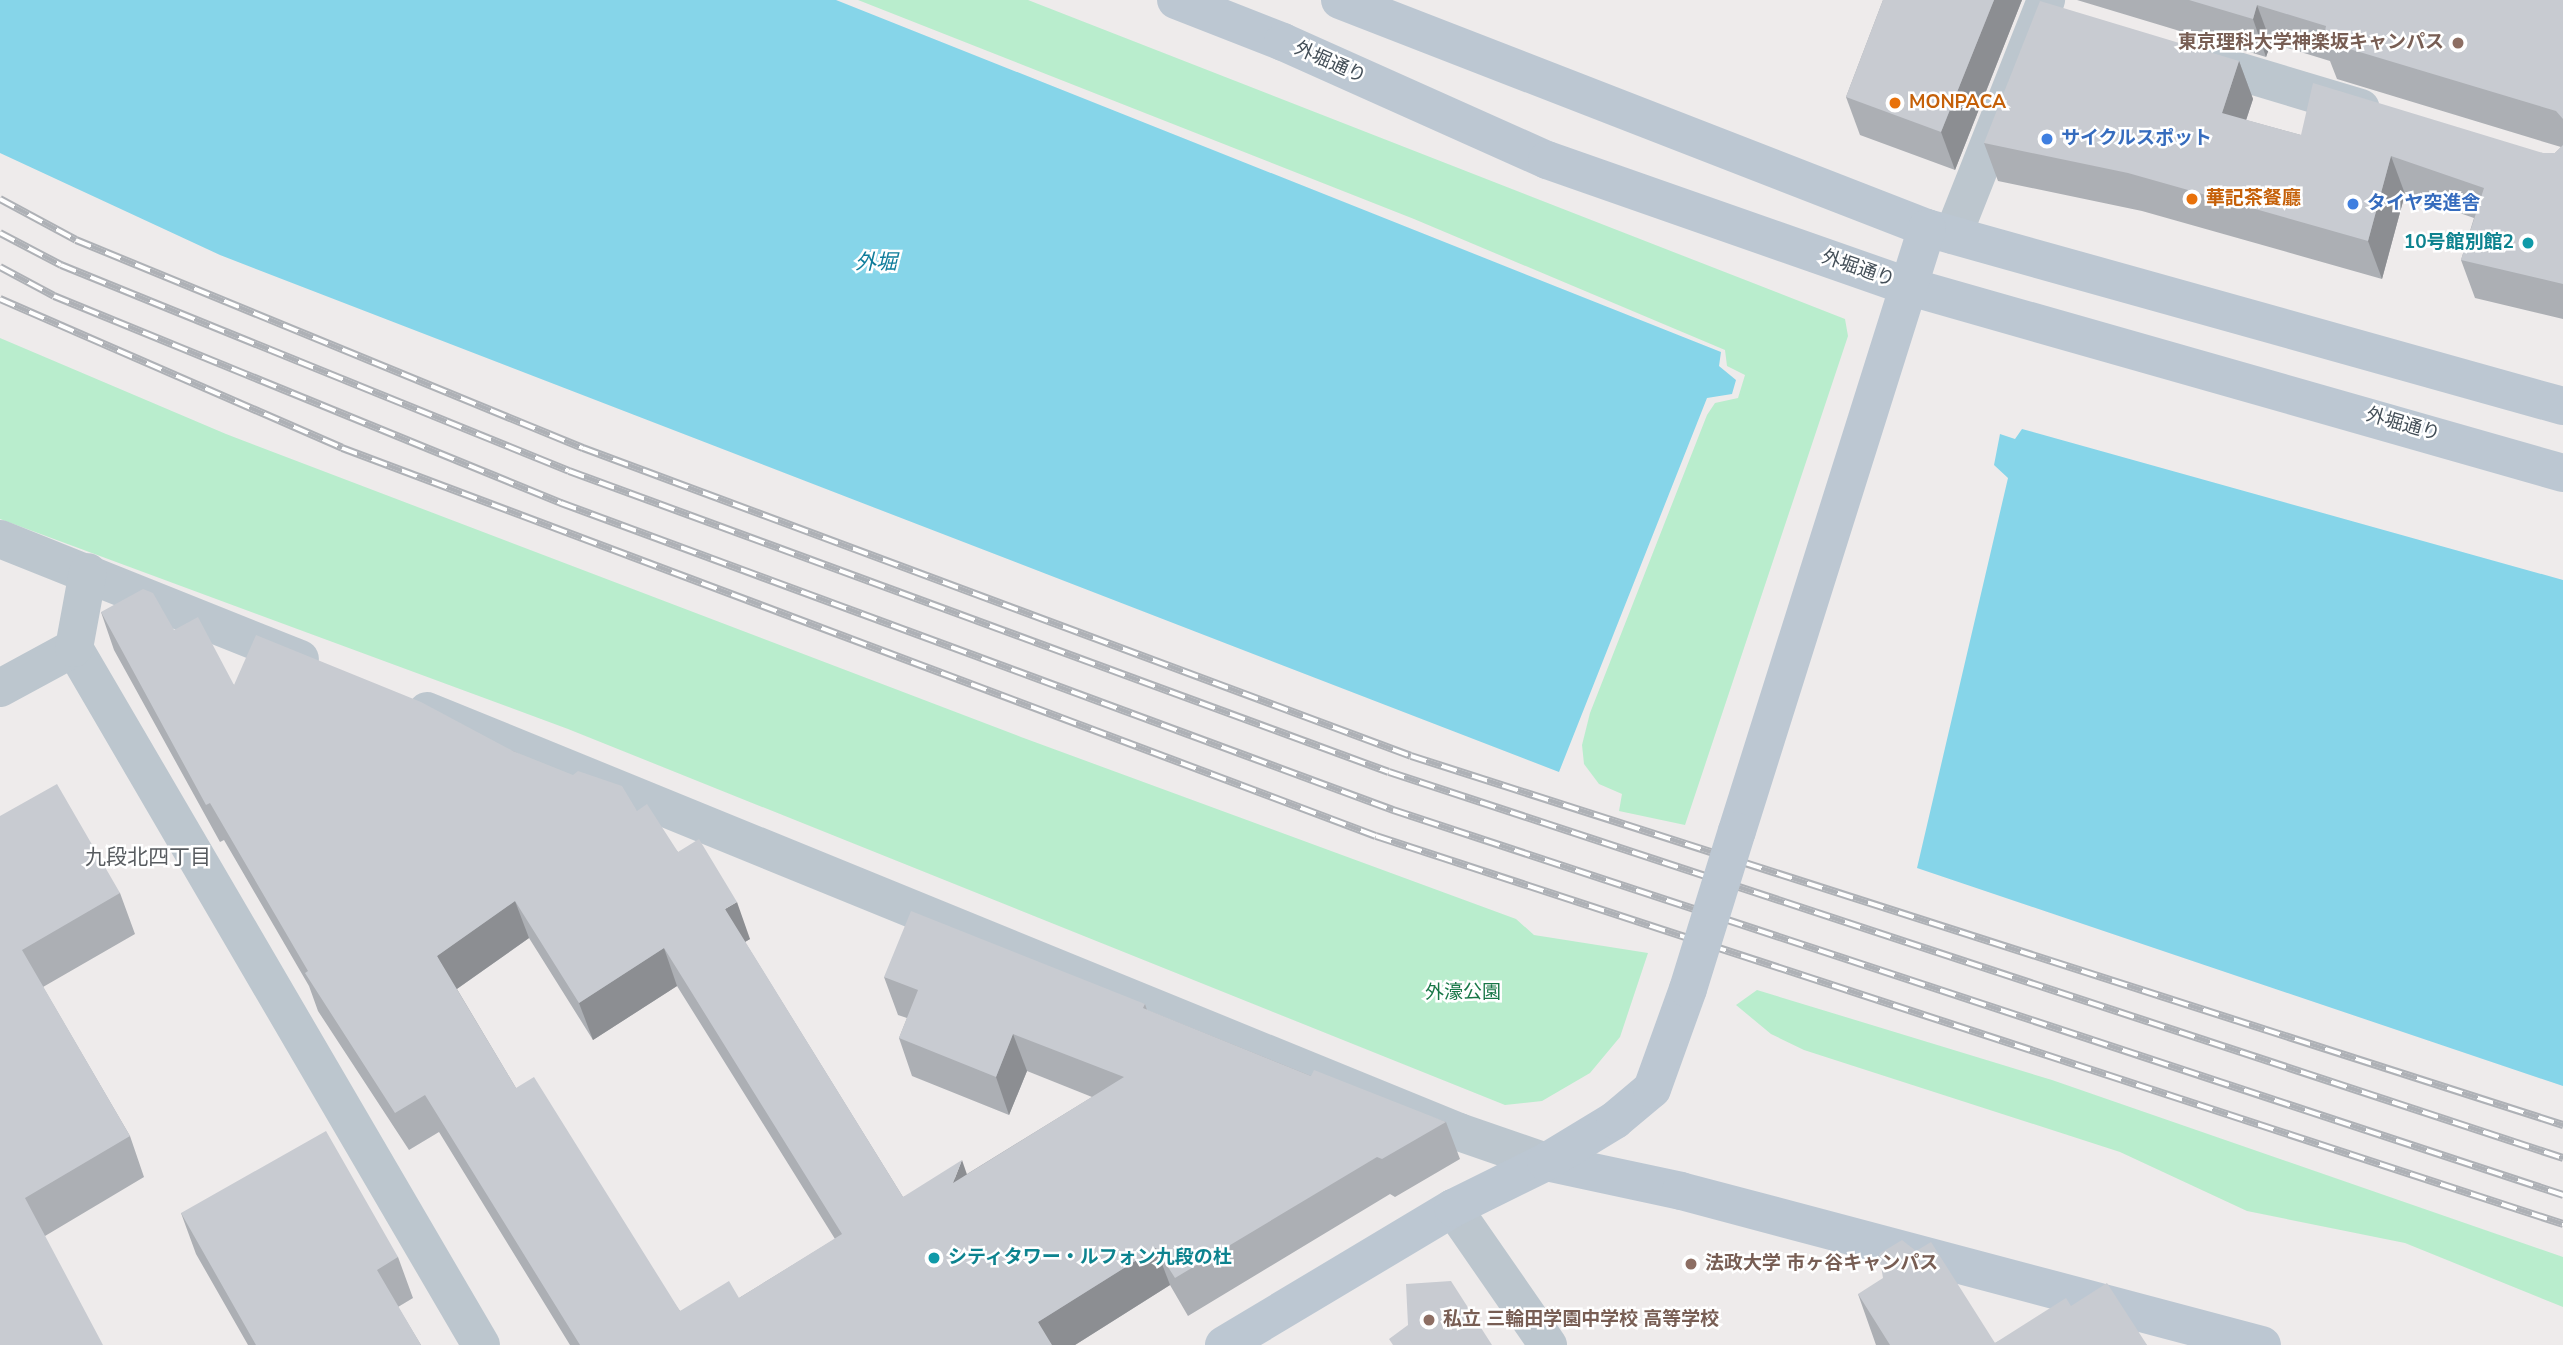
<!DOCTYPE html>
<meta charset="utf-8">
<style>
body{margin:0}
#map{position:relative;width:2563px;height:1345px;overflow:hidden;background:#eeebeb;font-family:"Nunito Sans","Noto Sans JP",sans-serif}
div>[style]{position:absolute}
.green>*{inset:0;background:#b9edcd}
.water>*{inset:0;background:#86d5e9}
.street>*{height:38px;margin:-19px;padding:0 19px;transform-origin:19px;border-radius:19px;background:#bcc6ce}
.secondary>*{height:38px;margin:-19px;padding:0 19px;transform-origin:19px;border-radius:19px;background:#bcc7d2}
.rail>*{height:8px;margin-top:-4px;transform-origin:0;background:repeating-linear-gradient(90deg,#fff 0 16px,#aeb1b6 0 32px);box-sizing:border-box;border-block:2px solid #aeb1b6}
.secondary-bridge>*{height:38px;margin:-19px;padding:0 19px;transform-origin:19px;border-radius:19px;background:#bcc7d2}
.wall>*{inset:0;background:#acafb4}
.shaded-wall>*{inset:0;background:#8c8e92}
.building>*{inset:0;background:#c8cbd1}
.dots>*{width:19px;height:19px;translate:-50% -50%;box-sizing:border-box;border:4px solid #fff;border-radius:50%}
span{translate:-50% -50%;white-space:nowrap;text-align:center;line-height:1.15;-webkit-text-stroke:5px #fff;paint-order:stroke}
.education-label{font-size:19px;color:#785e54;font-weight:700}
.right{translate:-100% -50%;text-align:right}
.left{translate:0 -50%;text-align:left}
.street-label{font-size:19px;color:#444f58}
.food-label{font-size:19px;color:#c56008;font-weight:700}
.shop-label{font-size:19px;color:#366cbe;font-weight:700}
.culture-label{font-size:19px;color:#0d838f;font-weight:700}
.park-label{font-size:19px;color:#187747}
.water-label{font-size:21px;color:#0e7d9b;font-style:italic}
.neighbourhood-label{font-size:21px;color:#585c60}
</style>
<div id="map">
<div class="green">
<i style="clip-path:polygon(858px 0,1028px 0,1845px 319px,1848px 336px,1685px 825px,1619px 811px,1622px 794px,1599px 784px,1584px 764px,1582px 745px,1590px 713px,1707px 415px,1715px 403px,1738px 398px,1745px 375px,1727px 366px,1725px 350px,1414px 219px)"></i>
<i style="clip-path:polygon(0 338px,226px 434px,1021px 737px,1516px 919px,1534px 935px,1648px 953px,1620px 1037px,1590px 1073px,1542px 1101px,1505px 1105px,568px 729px,0 519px)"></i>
<i style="clip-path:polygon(1757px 990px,2052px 1080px,2563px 1257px,2563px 1307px,2405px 1243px,2247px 1211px,2120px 1152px,1804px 1050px,1771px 1034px,1736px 1005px)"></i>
</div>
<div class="water">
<i style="clip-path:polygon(0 0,836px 0,1721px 352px,1719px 366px,1736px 380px,1732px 394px,1707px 398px,1559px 772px,220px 255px,0 153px)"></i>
<i style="clip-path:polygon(2022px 429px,2563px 580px,2563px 1086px,1917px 868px,2008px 478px,1994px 465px,2000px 434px,2015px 439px)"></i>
</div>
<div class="street">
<i style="left:2194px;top:58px;width:174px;rotate:16.7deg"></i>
<i style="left:1953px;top:235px;width:253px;rotate:-68.4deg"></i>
<i style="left:0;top:539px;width:323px;rotate:21.8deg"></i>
<i style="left:74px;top:648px;width:807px;rotate:59.72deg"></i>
<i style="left:0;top:688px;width:84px;rotate:-28.4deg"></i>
<i style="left:74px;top:648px;width:77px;rotate:-79.6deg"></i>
<i style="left:427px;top:711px;width:1115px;rotate:22.19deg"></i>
<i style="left:1459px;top:1132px;width:92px;rotate:19deg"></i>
<i style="left:1453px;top:1208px;width:167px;rotate:55.3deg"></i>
</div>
<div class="secondary">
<i style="left:1176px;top:0;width:115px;rotate:21.4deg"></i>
<i style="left:1283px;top:42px;width:289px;rotate:24.1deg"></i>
<i style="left:1547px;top:160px;width:381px;rotate:19.3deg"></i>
<i style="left:1907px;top:286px;width:682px;rotate:15.91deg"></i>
<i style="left:1340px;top:0;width:630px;rotate:21.23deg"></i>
<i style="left:1927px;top:228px;width:660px;rotate:15.64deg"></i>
<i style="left:1737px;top:831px;width:632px;rotate:-72.51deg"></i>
<i style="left:1546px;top:1162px;width:138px;rotate:12.1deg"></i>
<i style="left:1681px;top:1191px;width:601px;rotate:14.85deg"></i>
<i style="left:1224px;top:1345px;width:267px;rotate:-30.9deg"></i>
<i style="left:1453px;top:1208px;width:104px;rotate:-26.3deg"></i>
<i style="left:1546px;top:1162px;width:81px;rotate:-31.3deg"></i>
<i style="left:1615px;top:1120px;width:48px;rotate:-40deg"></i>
<i style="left:1652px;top:1089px;width:106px;rotate:-70.2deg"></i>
</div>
<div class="rail">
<i style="left:0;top:199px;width:86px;rotate:28.3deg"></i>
<i style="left:76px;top:240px;width:548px;rotate:22.31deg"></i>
<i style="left:583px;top:448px;width:883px;rotate:20.4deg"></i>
<i style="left:1411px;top:756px;width:1210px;rotate:17.76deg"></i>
<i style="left:0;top:233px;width:69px;rotate:27.7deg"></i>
<i style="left:61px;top:265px;width:548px;rotate:22.07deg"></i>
<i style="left:569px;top:471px;width:873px;rotate:20.16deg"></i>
<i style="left:1389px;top:772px;width:1236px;rotate:18.2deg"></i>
<i style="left:0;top:267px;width:61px;rotate:28.2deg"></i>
<i style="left:54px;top:296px;width:548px;rotate:22.21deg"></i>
<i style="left:561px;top:503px;width:887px;rotate:20.25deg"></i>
<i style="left:1393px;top:810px;width:1232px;rotate:18.21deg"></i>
<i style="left:0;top:299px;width:373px;rotate:23.5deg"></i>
<i style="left:342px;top:448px;width:1104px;rotate:20.57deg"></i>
<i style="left:1376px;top:836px;width:1249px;rotate:18.1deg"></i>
</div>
<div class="secondary-bridge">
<i style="left:1688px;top:989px;width:165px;rotate:-72.8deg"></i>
</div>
<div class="wall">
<i style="clip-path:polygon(1883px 0,2022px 0,1955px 170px,1860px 135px,1846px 97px)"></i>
<i style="clip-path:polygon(2077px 0,2563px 0,2563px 319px,2475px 298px,2461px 260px,2474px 218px,2405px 194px,2382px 279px,2142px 211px,1998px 181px,1984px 143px,2239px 61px,2253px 99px,2246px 120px,2301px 135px,2543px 153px,2555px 153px,2561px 147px,2337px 79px,2330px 61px,2271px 43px,2266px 57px)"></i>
<i style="clip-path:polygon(evenodd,101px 612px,174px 630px,234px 685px,513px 751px,637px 811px,678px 852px,750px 939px,745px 942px,903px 1197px,967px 1174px,1092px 1097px,1027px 1071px,1009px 1115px,912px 1076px,899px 1038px,907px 1018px,898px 1015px,884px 977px,1145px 1004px,1147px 1010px,1311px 1076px,1446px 1122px,1460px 1159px,1395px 1197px,1390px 1194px,1188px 1316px,1170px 1285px,1075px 1345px,570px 1345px,439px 1132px,409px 1150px,318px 1011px,309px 986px,224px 840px,220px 842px,114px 650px,101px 612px,529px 938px,593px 1040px,677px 986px,835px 1239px,739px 1298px,680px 1311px,516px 1088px,457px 989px,529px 938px)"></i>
<i style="clip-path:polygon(0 816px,120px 893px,135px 934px,43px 987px,130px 1136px,144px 1177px,45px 1236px,0 1345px)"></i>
<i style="clip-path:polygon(181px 1213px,398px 1257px,413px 1298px,398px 1307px,421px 1345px,248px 1345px,196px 1254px)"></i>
<i style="clip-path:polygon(1858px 1294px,1995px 1343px,2071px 1306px,2147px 1345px,1876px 1345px)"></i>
</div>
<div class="shaded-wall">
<i style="clip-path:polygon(1994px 0,2022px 0,1955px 170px,1941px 132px)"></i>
<i style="clip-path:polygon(2257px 5px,2271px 43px,2266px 57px,2253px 19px)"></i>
<i style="clip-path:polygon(2239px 61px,2253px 99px,2236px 151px,2222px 113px)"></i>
<i style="clip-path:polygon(2391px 156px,2405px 194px,2382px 279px,2368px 241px)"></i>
<i style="clip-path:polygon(515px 901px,529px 938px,451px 993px,437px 956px)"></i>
<i style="clip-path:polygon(737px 902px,750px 939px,738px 946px,725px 909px)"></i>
<i style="clip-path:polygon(664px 948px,677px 986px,593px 1040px,579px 1003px)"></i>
<i style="clip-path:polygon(1013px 1034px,1027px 1071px,1009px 1115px,996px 1077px)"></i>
<i style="clip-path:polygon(962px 1160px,975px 1198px,953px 1183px)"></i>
<i style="clip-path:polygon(1156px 1248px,1170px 1285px,1075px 1345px,1047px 1345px,1038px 1322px)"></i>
</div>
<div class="building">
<i style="clip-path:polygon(1883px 0,1994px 0,1941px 132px,1846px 97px)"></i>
<i style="clip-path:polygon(2189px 0,2563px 0,2563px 119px,2556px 111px,2323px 41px,2326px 26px,2257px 5px,2253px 19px)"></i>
<i style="clip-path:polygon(2040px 1px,2239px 61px,2222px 113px,2301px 135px,2313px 83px,2543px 153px,2555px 153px,2563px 145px,2563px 284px,2461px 260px,2484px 188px,2391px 156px,2368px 241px,2128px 173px,1984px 143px)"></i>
<i style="clip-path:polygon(evenodd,143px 589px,153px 593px,174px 630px,198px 617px,234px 685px,256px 635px,421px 702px,513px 751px,573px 775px,578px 771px,622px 786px,637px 811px,647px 804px,678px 852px,699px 839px,737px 902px,725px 909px,903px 1197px,962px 1160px,953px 1183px,1124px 1077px,1013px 1034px,996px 1077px,899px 1038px,918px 990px,884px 977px,911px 911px,1145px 1004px,1143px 1008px,1311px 1076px,1314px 1070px,1446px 1122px,1382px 1159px,1377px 1157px,1175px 1278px,1156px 1248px,1038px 1322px,1052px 1345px,580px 1345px,425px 1095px,395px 1113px,305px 973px,308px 971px,210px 803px,206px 805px,101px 612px,143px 589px,515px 901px,579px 1003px,664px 948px,842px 1234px,739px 1298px,729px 1281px,680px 1311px,534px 1077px,516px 1088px,437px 956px,515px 901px)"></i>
<i style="clip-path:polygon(57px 784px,120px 893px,22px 950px,130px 1136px,25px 1198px,103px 1345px,0 1345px,0 816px)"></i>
<i style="clip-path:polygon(326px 1131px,398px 1257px,377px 1270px,421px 1345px,256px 1345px,181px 1213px)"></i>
<i style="clip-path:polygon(1902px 1240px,1916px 1251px,1931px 1242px,1995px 1343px,2066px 1298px,2071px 1306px,2107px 1283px,2147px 1345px,1890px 1345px,1858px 1294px,1883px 1278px,1879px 1254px)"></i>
<i style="clip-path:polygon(1451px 1281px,1492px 1345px,1393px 1345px,1389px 1339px,1408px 1325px,1406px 1284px)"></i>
</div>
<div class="dots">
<i style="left:2458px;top:43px;background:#8d6e63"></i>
<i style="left:1895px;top:103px;background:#e8710a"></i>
<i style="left:2047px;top:139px;background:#3f7fe0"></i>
<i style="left:2192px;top:199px;background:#e8710a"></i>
<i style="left:2353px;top:204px;background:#3f7fe0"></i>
<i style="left:2528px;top:243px;background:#0f9aa8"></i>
<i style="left:934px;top:1258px;background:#0f9aa8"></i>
<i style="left:1691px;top:1264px;background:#8d6e63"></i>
<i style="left:1429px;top:1320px;background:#8d6e63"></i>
</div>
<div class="education-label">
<span class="right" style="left:2444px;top:43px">東京理科大学神楽坂キャンパス</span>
<span class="left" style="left:1705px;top:1264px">法政大学 市ヶ谷キャンパス</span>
<span class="left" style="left:1443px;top:1320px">私立 三輪田学園中学校 高等学校</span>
</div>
<div class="street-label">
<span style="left:1330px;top:63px;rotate:24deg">外堀通り</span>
<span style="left:1858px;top:269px;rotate:19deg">外堀通り</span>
<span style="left:2403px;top:425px;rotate:16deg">外堀通り</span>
</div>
<div class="food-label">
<span class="left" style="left:1909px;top:103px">MONPACA</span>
<span class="left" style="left:2206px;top:199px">華記茶餐廳</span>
</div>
<div class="shop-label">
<span class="left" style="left:2061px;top:139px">サイクルスポット</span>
<span class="left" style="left:2367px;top:204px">タイヤ突進舎</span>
</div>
<div class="culture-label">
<span class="right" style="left:2514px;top:243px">10号館別館2</span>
<span class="left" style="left:948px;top:1258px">シティタワー・ルフォン九段の杜</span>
</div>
<div class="park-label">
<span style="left:1463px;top:993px">外濠公園</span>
</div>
<div class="water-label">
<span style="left:876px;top:262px">外堀</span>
</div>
<div class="neighbourhood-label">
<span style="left:148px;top:857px">九段北四丁目</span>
</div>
</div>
